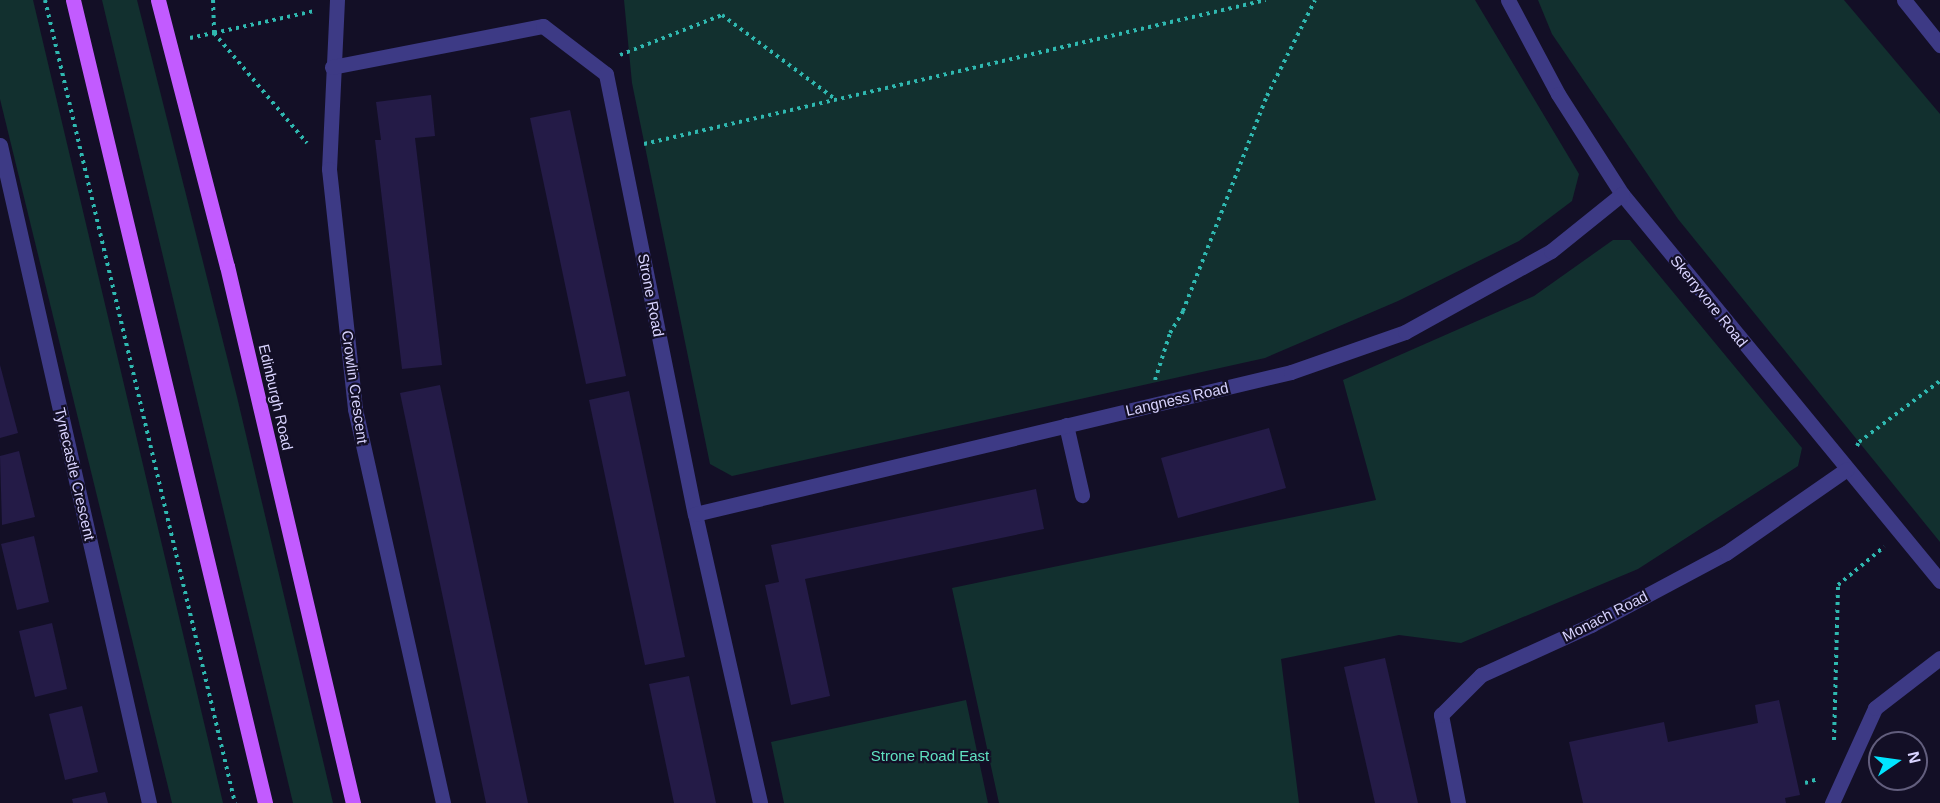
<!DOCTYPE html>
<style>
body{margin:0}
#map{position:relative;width:1940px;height:803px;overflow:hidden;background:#130f26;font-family:Helvetica,sans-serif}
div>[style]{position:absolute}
.green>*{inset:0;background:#12302f}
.building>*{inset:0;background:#241b47}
.path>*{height:4px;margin-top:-2px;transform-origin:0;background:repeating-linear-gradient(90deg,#2fb8b0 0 3px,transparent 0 7.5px)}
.service>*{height:15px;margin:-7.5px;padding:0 7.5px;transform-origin:7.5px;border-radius:7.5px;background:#3d3a85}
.minor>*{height:15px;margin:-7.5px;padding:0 7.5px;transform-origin:7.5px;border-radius:7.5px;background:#3d3a85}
.tertiary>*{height:15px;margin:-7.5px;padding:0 7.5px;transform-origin:7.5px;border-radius:7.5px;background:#3d3a85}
.primary>*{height:15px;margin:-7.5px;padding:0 7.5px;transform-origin:7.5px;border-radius:7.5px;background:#c25bff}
span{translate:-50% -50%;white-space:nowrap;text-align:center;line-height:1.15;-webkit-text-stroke:4.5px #130f26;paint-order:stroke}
.street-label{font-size:15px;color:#d9d4ff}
.park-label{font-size:15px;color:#5fe0c0}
.north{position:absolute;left:1868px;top:731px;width:60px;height:60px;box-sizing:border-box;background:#130f26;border:2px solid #625e7d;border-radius:50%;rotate:77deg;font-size:16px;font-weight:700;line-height:24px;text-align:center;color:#d9d4ff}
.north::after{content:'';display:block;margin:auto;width:21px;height:27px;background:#00e5ff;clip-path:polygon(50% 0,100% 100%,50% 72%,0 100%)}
</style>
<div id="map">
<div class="green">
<i style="clip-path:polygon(0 0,33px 0,223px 803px,172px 803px,0 99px)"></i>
<i style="clip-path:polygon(102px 0,137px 0,237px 397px,333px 803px,293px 803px)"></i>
<i style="clip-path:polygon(624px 0,1475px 0,1579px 174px,1572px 201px,1519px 241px,1398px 301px,1265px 358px,732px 476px,710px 464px,632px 83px)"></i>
<i style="clip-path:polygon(1538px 0,1844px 0,1940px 114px,1940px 542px,1678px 219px,1552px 34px)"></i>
<i style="clip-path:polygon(1613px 240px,1630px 240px,1802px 448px,1798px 466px,1638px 569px,1461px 643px,1399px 635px,1281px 659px,1299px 803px,999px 803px,952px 588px,1376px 500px,1343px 380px,1534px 296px)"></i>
<i style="clip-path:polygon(966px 700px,988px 803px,784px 803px,771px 742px)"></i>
</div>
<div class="building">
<i style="clip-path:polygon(431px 95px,435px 136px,415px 138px,442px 365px,402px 369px,375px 140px,381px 140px,376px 102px)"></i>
<i style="clip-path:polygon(570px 110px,626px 376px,586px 384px,530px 118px)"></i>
<i style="clip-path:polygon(0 365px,18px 433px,0 438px)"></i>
<i style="clip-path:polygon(440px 385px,528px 803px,486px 803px,400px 393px)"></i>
<i style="clip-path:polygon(629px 391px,685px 657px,645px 665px,589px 400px)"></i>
<i style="clip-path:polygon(1269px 428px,1286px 488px,1178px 518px,1161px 458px)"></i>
<i style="clip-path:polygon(19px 451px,35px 517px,2px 525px,0 456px)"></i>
<i style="clip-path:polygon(1036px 489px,1044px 529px,805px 579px,830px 696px,791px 705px,765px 585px,779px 582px,771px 545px)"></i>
<i style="clip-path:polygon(34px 536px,49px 602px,17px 610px,1px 544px)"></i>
<i style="clip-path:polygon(52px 623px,67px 689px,35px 697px,19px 631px)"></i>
<i style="clip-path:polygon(1385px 658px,1418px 803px,1375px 803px,1344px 667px)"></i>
<i style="clip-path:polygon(689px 676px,716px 803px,674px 803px,649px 684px)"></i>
<i style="clip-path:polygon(1779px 700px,1800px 795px,1785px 798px,1786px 803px,1583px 803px,1569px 742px,1664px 722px,1668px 742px,1758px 723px,1755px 705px)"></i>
<i style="clip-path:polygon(82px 706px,98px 772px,65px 780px,49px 714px)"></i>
<i style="clip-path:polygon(105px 792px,108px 803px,73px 803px,72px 799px)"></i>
</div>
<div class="path">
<i style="left:45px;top:0;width:825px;rotate:76.69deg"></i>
<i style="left:213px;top:0;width:33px;rotate:88deg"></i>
<i style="left:214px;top:33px;width:102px;rotate:-12.4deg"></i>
<i style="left:190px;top:38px;width:25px;rotate:-12deg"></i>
<i style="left:214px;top:33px;width:144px;rotate:49.8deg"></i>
<i style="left:620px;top:55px;width:110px;rotate:-21.4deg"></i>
<i style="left:722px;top:15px;width:141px;rotate:36.6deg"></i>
<i style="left:644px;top:144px;width:638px;rotate:-13.03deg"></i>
<i style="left:1155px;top:380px;width:49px;rotate:-72.3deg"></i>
<i style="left:1170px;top:333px;width:26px;rotate:-59deg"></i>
<i style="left:1183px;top:311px;width:231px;rotate:-68.7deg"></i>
<i style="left:1267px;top:96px;width:107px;rotate:-63.4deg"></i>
<i style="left:1857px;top:446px;width:4px;rotate:-63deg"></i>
<i style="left:1859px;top:442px;width:101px;rotate:-37deg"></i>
<i style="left:1834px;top:740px;width:155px;rotate:-88.5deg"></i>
<i style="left:1838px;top:585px;width:60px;rotate:-39.6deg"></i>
<i style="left:1805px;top:783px;width:14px;rotate:-17deg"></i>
</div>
<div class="service">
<i style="left:1066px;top:425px;width:72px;rotate:77.1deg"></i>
<i style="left:1832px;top:803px;width:104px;rotate:-65.6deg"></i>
<i style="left:1875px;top:708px;width:82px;rotate:-37.6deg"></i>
</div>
<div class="minor">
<i style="left:337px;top:0;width:169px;rotate:92.7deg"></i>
<i style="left:329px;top:169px;width:241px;rotate:83.8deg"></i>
<i style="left:355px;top:409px;width:404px;rotate:77.4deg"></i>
<i style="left:1508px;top:0;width:106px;rotate:62deg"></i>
<i style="left:1558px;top:94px;width:119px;rotate:57.4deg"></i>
<i style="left:1622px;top:194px;width:501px;rotate:50.59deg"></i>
<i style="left:332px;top:67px;width:215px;rotate:-11deg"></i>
<i style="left:543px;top:26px;width:79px;rotate:37.3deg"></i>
<i style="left:606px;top:74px;width:449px;rotate:78.6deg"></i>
<i style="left:695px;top:514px;width:296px;rotate:77.3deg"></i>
<i style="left:0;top:145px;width:675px;rotate:77.24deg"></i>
<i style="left:695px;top:514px;width:613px;rotate:-13.4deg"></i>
<i style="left:1291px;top:372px;width:121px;rotate:-19.3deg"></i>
<i style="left:1405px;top:332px;width:167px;rotate:-29deg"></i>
<i style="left:1551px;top:251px;width:91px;rotate:-38.8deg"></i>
<i style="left:1458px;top:803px;width:90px;rotate:-100.9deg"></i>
<i style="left:1441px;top:715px;width:57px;rotate:-45deg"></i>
<i style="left:1481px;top:675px;width:121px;rotate:-24.4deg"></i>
<i style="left:1591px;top:625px;width:153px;rotate:-28.1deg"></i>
<i style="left:1726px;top:553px;width:147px;rotate:-34.8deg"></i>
</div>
<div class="tertiary">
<i style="left:1904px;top:0;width:58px;rotate:51.3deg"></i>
</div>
<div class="primary">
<i style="left:73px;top:0;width:826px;rotate:76.55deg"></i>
<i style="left:158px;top:0;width:275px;rotate:75.5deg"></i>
<i style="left:227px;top:266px;width:552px;rotate:76.8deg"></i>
</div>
<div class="street-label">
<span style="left:651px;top:295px;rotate:79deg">Strone Road</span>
<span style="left:1709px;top:301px;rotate:51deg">Skerryvore Road</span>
<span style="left:355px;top:387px;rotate:82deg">Crowlin Crescent</span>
<span style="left:276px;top:397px;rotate:77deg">Edinburgh Road</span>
<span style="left:1177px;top:399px;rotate:-13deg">Langness Road</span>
<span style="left:75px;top:474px;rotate:77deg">Tynecastle Crescent</span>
<span style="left:1605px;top:616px;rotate:-27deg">Monach Road</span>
</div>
<div class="park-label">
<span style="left:930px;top:756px">Strone Road East</span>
</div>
<div class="north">N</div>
</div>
